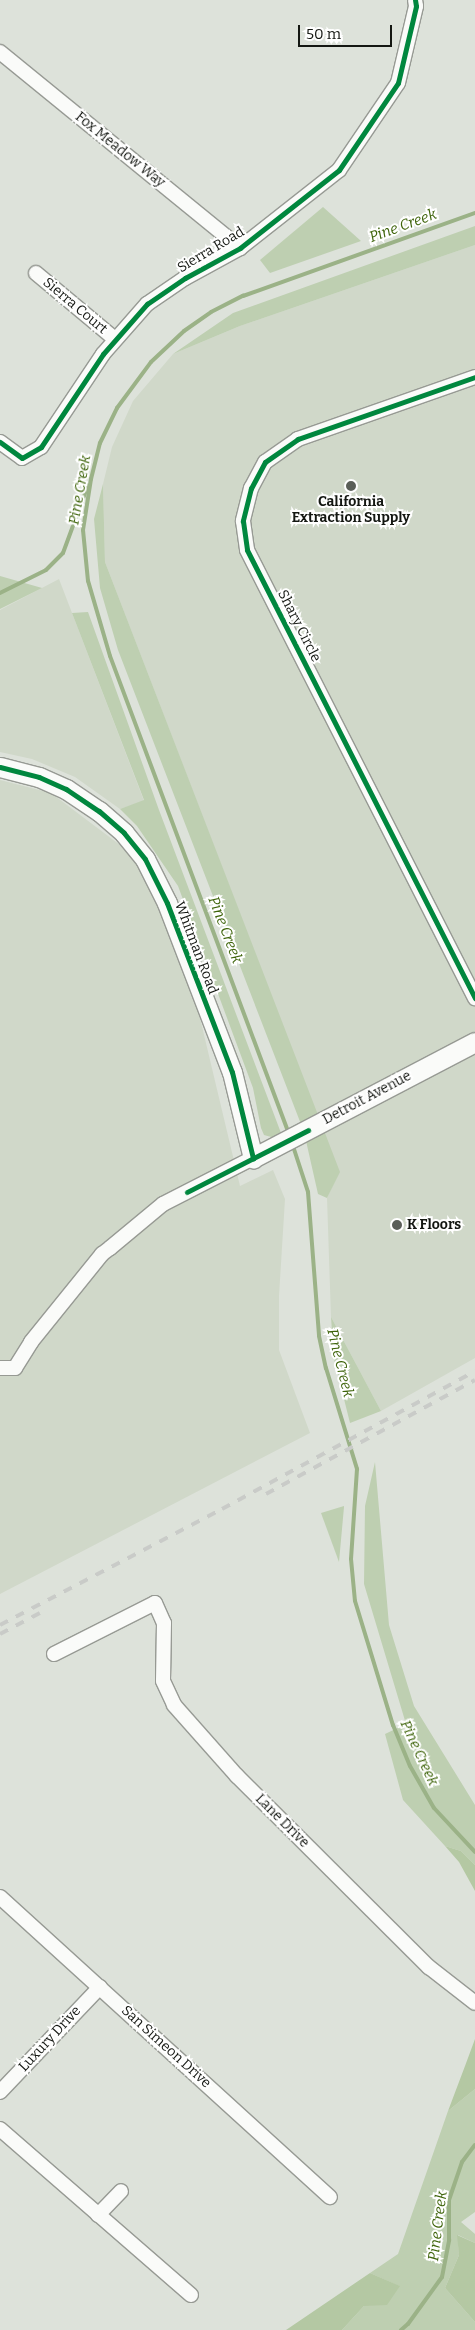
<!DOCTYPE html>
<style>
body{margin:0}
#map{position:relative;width:475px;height:2330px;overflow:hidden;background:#dde2da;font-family:Bitter,serif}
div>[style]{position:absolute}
.built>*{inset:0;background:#d0d8c9}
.green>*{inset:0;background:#becfb1}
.forest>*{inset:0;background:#b4c8a3}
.stream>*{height:4px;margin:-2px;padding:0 2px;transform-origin:2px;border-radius:2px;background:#9bb287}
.roads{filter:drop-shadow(1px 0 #979a94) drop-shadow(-1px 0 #979a94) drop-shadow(0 1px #979a94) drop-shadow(0 -1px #979a94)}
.street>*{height:14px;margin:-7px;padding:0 7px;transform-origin:7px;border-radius:7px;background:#fafbf9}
.secondary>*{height:19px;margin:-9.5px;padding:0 9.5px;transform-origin:9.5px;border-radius:9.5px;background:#fafbf9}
.rail>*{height:4px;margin-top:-2px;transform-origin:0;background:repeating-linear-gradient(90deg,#c9cbc8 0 9px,transparent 0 18px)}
.cycleway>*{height:5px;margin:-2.5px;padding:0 2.5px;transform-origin:2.5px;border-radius:2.5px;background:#00873e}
.dots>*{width:14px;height:14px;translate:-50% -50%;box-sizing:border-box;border:2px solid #fff;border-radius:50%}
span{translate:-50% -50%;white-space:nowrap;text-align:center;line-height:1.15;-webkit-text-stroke:4px #fff;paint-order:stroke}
.street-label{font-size:14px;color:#141712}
.poi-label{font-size:14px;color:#141712;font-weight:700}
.left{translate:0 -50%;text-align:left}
.water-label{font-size:15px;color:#3e640a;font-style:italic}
.scale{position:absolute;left:298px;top:25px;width:94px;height:22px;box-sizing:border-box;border:2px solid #141712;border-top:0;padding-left:6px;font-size:15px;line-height:18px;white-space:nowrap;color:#141712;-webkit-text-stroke:4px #fff;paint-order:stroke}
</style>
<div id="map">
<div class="built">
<i style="clip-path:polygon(475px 245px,475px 1358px,381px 1411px,331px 1317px,327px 1198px,339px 1172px,105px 562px,103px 484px,112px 447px,133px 401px,173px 354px,240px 326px)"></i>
<i style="clip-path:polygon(59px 579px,144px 801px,120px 809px,75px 777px,32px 759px,0 752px,0 610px)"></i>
<i style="clip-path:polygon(0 780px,51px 793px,124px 848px,144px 876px,172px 939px,200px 1018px,240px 1186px,273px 1170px,285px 1199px,279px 1296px,279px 1350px,310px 1433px,0 1594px)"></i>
</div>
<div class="green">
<i style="clip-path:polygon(323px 207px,361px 241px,270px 273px,260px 260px)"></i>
<i style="clip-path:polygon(475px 226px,475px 245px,240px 326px,173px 354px,233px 313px)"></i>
<i style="clip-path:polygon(103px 484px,105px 562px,340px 1172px,327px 1198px,318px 1194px,304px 1132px,118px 650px,100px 588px,94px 519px)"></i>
<i style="clip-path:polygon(0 576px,42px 588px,0 609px)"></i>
<i style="clip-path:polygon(88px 612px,159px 810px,281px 1133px,275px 1138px,264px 1135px,261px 1128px,253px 1088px,178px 886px,137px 826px,120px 809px,144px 800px,72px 613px)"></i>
<i style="clip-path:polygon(331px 1317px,381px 1411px,350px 1423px,334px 1359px)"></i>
<i style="clip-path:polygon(375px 1462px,389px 1625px,414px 1706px,475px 1805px,475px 1865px,461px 1851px,445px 1846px,403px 1800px,385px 1734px,406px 1724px,364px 1584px,365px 1506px)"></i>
<i style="clip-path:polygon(344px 1506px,344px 1507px,339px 1562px,321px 1513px)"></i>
<i style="clip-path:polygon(475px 2089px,475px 2212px,461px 2222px,475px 2234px,475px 2243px,458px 2235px,459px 2255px,445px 2288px,475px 2322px,475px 2330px,342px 2330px,364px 2306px,399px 2286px,370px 2273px,398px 2254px,448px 2111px)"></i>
</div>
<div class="forest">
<i style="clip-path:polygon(445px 1846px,461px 1851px,475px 1865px,475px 1891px,459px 1862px)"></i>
<i style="clip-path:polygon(475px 2039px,475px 2089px,448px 2111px,465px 2066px)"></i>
<i style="clip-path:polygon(457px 2235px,475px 2243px,475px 2322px,445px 2288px,459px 2255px)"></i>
<i style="clip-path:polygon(370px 2273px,400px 2286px,387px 2305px,364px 2306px,342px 2330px,286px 2330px)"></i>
</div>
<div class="stream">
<i style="left:0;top:593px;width:51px;rotate:-26.6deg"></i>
<i style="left:46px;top:570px;width:24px;rotate:-45deg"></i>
<i style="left:63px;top:553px;width:72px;rotate:-69.8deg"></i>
<i style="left:289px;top:1134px;width:510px;rotate:-110.53deg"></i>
<i style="left:110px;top:656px;width:78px;rotate:-106.3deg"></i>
<i style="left:88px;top:581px;width:51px;rotate:-95.6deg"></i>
<i style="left:83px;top:530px;width:52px;rotate:-81.1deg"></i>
<i style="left:91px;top:479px;width:37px;rotate:-76deg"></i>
<i style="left:100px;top:443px;width:39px;rotate:-64deg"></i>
<i style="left:117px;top:408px;width:57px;rotate:-53.5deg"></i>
<i style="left:151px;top:362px;width:45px;rotate:-43.2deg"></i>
<i style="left:184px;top:331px;width:33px;rotate:-35deg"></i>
<i style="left:211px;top:312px;width:36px;rotate:-27deg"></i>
<i style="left:243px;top:296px;width:246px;rotate:-19.7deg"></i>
<i style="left:292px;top:1143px;width:52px;rotate:71.9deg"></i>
<i style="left:308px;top:1192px;width:144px;rotate:85.6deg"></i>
<i style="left:319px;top:1336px;width:33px;rotate:78deg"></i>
<i style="left:326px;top:1368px;width:106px;rotate:72.9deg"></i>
<i style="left:357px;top:1469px;width:90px;rotate:93.8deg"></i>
<i style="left:351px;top:1559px;width:42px;rotate:84.6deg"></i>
<i style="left:355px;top:1601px;width:130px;rotate:73deg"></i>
<i style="left:393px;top:1725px;width:44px;rotate:67.5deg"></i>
<i style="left:410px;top:1766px;width:48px;rotate:60.3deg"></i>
<i style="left:434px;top:1808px;width:60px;rotate:47deg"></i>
<i style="left:401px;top:2330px;width:9px;rotate:-41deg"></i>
<i style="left:408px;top:2324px;width:58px;rotate:-54.1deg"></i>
<i style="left:442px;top:2277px;width:38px;rotate:-79deg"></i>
<i style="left:449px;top:2240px;width:40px;rotate:-90deg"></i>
<i style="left:449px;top:2200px;width:40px;rotate:-71.1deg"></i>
<i style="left:462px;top:2162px;width:21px;rotate:-53deg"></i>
</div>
<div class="roads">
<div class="street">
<i style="left:0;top:52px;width:310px;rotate:39.2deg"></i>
<i style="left:36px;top:273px;width:103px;rotate:39.9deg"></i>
<i style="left:475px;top:377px;width:188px;rotate:160.7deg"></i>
<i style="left:298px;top:439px;width:40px;rotate:145.1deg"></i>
<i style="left:265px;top:462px;width:30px;rotate:118deg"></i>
<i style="left:251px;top:488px;width:34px;rotate:104deg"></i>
<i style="left:243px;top:521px;width:29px;rotate:82deg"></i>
<i style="left:247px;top:550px;width:503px;rotate:63.03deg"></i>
<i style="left:0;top:442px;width:27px;rotate:36deg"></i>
<i style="left:22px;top:458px;width:22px;rotate:-30deg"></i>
<i style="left:41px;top:447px;width:112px;rotate:-56.3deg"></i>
<i style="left:103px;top:354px;width:67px;rotate:-48.7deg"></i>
<i style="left:147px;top:304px;width:46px;rotate:-34.4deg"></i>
<i style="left:185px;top:278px;width:63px;rotate:-28.6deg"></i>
<i style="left:240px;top:248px;width:126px;rotate:-38.2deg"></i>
<i style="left:339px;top:170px;width:105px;rotate:-55.9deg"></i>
<i style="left:398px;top:83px;width:79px;rotate:-76.8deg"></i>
<i style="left:416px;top:6px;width:6px;rotate:-99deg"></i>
<i style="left:0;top:1368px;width:15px"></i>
<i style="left:15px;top:1368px;width:31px;rotate:-58deg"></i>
<i style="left:31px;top:1342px;width:113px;rotate:-51.1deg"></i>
<i style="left:102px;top:1254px;width:10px;rotate:-37deg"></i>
<i style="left:110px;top:1248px;width:69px;rotate:-39.7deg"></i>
<i style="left:163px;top:1204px;width:101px;rotate:-27.1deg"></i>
<i style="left:54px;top:1654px;width:113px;rotate:-26.8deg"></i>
<i style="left:155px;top:1603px;width:22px;rotate:66deg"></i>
<i style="left:164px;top:1623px;width:58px;rotate:91deg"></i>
<i style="left:163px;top:1681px;width:26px;rotate:65deg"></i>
<i style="left:174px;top:1705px;width:95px;rotate:48.4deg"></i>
<i style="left:237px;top:1776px;width:271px;rotate:44.9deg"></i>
<i style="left:429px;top:1967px;width:58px;rotate:38deg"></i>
<i style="left:0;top:1897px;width:446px;rotate:42.3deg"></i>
<i style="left:0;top:2092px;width:145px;rotate:-46.4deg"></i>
<i style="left:0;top:2129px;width:253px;rotate:41deg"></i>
<i style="left:98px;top:2215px;width:33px;rotate:-46deg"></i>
</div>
<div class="secondary">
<i style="left:0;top:767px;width:40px;rotate:14.4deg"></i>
<i style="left:39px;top:777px;width:30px;rotate:24deg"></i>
<i style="left:66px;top:789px;width:40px;rotate:34deg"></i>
<i style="left:99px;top:811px;width:33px;rotate:41deg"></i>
<i style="left:124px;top:833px;width:33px;rotate:51deg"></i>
<i style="left:145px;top:859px;width:49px;rotate:63.4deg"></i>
<i style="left:167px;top:903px;width:181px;rotate:69deg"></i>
<i style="left:232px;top:1072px;width:89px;rotate:76.3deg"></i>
<i style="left:253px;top:1158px;width:250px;rotate:-27.6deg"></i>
</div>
</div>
<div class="rail">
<i style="left:266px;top:1494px;width:238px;rotate:-28.6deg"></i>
<i style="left:0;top:1625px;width:250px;rotate:-27.6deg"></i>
<i style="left:222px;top:1509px;width:288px;rotate:-28.6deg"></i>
<i style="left:0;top:1634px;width:45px;rotate:-27.7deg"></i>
</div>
<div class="cycleway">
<i style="left:475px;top:377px;width:188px;rotate:160.7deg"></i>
<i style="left:298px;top:439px;width:40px;rotate:145.1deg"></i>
<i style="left:265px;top:462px;width:30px;rotate:118deg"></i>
<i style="left:251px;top:488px;width:34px;rotate:104deg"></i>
<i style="left:243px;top:521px;width:29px;rotate:82deg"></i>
<i style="left:247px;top:550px;width:503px;rotate:63.03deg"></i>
<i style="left:0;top:442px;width:27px;rotate:36deg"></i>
<i style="left:22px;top:458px;width:22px;rotate:-30deg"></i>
<i style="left:41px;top:447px;width:112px;rotate:-56.3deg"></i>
<i style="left:103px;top:354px;width:67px;rotate:-48.7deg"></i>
<i style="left:147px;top:304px;width:46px;rotate:-34.4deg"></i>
<i style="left:185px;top:278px;width:63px;rotate:-28.6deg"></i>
<i style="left:240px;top:248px;width:126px;rotate:-38.2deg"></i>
<i style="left:339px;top:170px;width:105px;rotate:-55.9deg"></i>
<i style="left:398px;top:83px;width:79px;rotate:-76.8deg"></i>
<i style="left:416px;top:6px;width:6px;rotate:-99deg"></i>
<i style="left:0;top:767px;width:40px;rotate:14.4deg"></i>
<i style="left:39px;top:777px;width:30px;rotate:24deg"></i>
<i style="left:66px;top:789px;width:40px;rotate:34deg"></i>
<i style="left:99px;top:811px;width:33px;rotate:41deg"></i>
<i style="left:124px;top:833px;width:33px;rotate:51deg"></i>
<i style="left:145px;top:859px;width:49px;rotate:63.4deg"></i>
<i style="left:167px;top:903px;width:181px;rotate:69deg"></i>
<i style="left:232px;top:1072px;width:89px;rotate:76.3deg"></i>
<i style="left:187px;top:1192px;width:136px;rotate:-27.1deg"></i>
</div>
<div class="dots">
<i style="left:351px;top:486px;background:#5a5e58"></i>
<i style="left:397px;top:1225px;background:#5a5e58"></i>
</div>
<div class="street-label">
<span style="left:120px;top:150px;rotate:39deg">Fox Meadow Way</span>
<span style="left:211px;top:250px;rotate:-31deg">Sierra Road</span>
<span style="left:75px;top:306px;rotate:40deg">Sierra Court</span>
<span style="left:299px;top:626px;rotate:63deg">Shary Circle</span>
<span style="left:196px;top:948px;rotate:69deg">Whitman Road</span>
<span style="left:367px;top:1098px;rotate:-28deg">Detroit Avenue</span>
<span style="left:282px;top:1821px;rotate:45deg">Lane Drive</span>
<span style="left:50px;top:2039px;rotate:-47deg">Luxury Drive</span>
<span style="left:166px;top:2047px;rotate:42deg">San Simeon Drive</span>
</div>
<div class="poi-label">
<span style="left:351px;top:510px">California<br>Extraction Supply</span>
<span class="left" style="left:407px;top:1225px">K Floors</span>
</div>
<div class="water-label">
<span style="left:403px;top:226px;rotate:-20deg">Pine Creek</span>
<span style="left:80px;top:490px;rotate:-80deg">Pine Creek</span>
<span style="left:225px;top:930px;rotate:69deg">Pine Creek</span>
<span style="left:340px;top:1363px;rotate:76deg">Pine Creek</span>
<span style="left:419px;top:1753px;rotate:65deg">Pine Creek</span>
<span style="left:438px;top:2226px;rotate:-83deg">Pine Creek</span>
</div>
<div class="scale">50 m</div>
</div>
